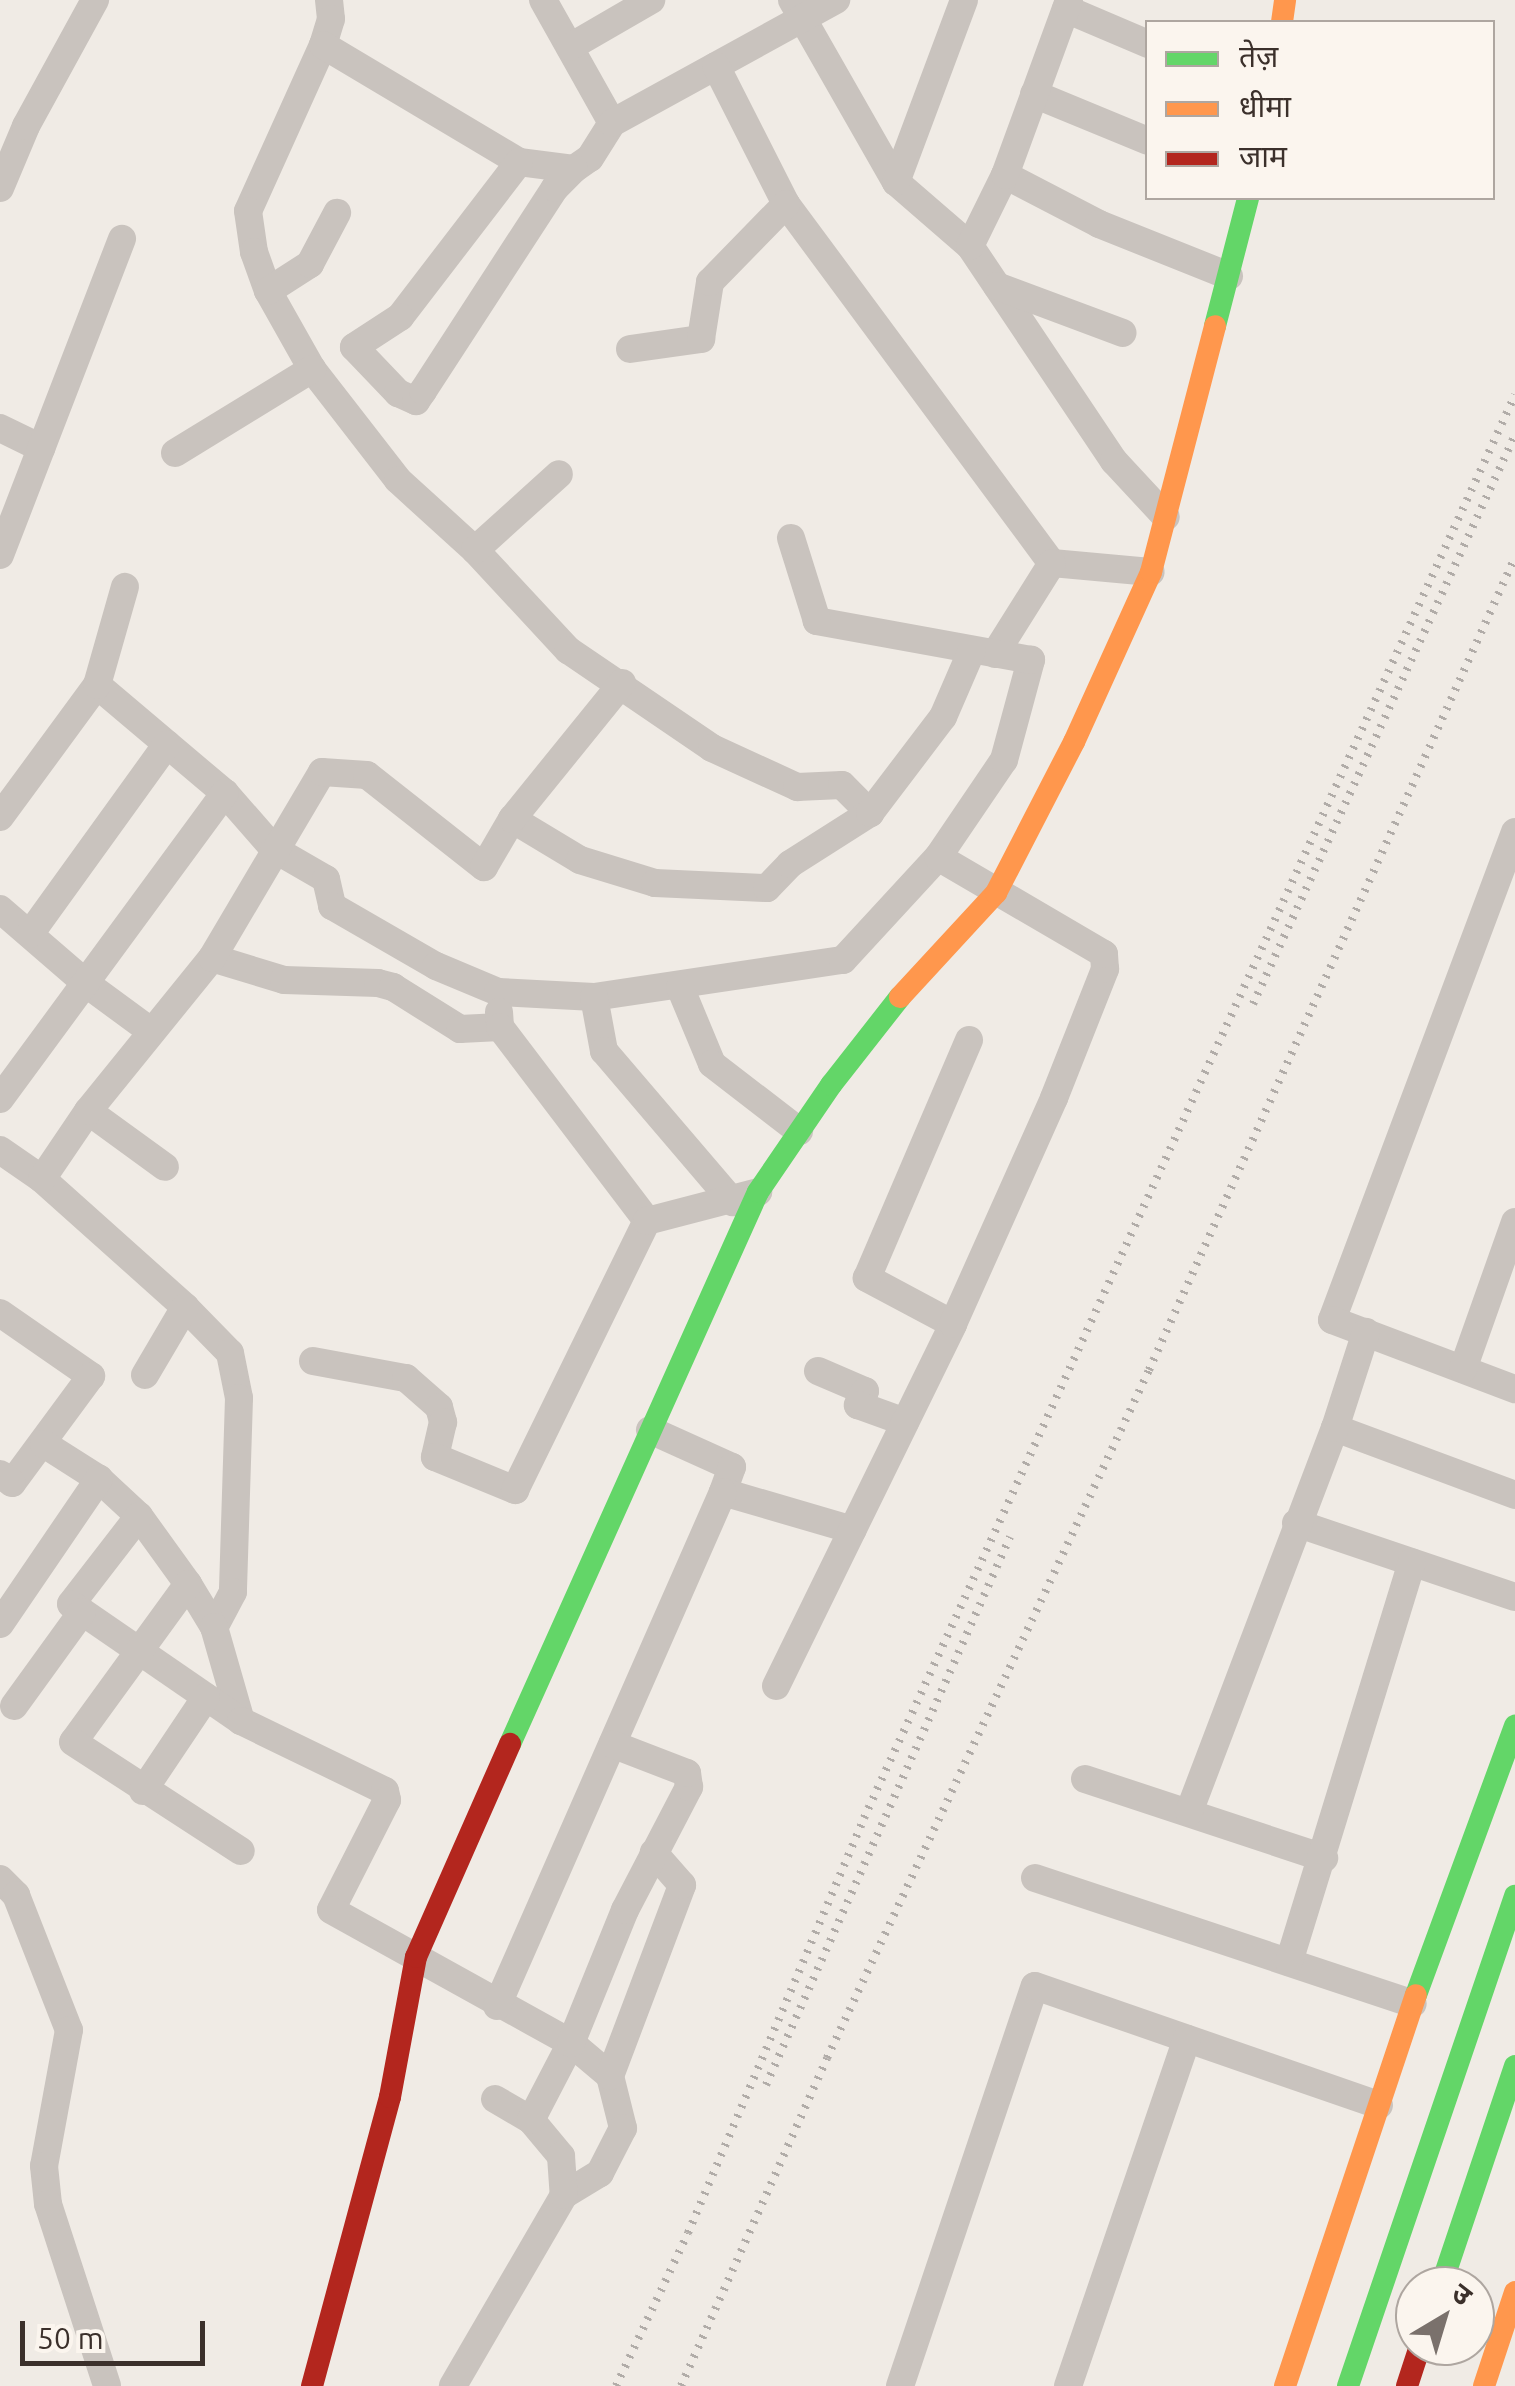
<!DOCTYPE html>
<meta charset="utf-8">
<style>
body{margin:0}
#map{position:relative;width:1515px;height:2386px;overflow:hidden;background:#f0ebe5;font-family:Ubuntu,"Noto Sans Devanagari",sans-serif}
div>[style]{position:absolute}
.street>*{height:28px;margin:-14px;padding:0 14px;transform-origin:14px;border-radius:14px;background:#c9c3be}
.fast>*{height:22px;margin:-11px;padding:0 11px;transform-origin:11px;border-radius:11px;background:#63d668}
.slow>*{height:22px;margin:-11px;padding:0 11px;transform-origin:11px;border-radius:11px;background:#ff974d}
.jam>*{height:22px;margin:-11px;padding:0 11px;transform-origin:11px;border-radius:11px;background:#b3261e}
.rail>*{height:8px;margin-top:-4px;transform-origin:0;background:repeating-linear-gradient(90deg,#b1aca8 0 2.5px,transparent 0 10.5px)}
span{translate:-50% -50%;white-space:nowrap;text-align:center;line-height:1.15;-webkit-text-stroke:8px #fbf5ee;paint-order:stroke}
.legend{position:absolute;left:1145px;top:20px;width:350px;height:180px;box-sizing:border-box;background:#fbf5ee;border:2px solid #aea6a0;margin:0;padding:12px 18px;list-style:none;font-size:30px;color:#3b302b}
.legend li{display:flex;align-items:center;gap:20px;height:50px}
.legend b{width:50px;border:2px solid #aea6a0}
.north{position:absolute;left:1395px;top:2266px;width:100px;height:100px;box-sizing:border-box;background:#fbf5ee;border:2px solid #aea6a0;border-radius:50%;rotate:38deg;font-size:28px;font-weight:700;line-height:40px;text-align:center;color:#3b302b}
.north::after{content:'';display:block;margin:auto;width:35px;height:45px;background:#7a716c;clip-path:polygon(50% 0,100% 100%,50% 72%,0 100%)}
.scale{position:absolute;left:20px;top:2321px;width:185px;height:45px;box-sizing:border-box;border:5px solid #3b302b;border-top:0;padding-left:12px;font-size:30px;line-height:35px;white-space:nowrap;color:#3b302b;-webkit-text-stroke:8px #fbf5ee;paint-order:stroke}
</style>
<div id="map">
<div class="street">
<i style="left:329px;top:0;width:19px;rotate:84deg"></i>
<i style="left:331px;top:19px;width:27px;rotate:107deg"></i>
<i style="left:323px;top:45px;width:182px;rotate:114.3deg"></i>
<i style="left:248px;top:211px;width:41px;rotate:81.7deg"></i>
<i style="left:254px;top:252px;width:41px;rotate:70.3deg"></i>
<i style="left:268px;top:291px;width:90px;rotate:60.6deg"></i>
<i style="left:312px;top:369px;width:140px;rotate:52.2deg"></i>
<i style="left:398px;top:480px;width:104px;rotate:42.3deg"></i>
<i style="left:475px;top:550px;width:137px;rotate:47.1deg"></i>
<i style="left:568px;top:650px;width:174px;rotate:34.2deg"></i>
<i style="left:712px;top:748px;width:94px;rotate:24.6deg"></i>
<i style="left:797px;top:787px;width:45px;rotate:-2.5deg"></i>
<i style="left:842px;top:785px;width:40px;rotate:45deg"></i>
<i style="left:543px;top:0;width:141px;rotate:60.7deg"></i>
<i style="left:792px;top:0;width:210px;rotate:60.3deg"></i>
<i style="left:896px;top:182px;width:98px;rotate:40.9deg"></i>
<i style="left:970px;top:246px;width:259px;rotate:56.2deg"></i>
<i style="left:1114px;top:461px;width:76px;rotate:47.1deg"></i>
<i style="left:1066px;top:9px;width:89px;rotate:23.1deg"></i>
<i style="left:323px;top:45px;width:228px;rotate:30.8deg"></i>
<i style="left:519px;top:162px;width:55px;rotate:7.3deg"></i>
<i style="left:574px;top:169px;width:19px;rotate:-35deg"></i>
<i style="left:590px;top:158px;width:41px;rotate:-57.8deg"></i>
<i style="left:612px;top:123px;width:256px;rotate:-28.8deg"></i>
<i style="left:570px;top:47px;width:94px;rotate:-30.1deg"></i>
<i style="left:716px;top:66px;width:155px;rotate:63.1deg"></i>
<i style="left:786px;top:204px;width:447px;rotate:53.5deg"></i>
<i style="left:1052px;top:563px;width:99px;rotate:5.2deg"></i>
<i style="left:1034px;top:94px;width:123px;rotate:22.4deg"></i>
<i style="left:519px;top:162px;width:195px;rotate:127.5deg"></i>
<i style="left:400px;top:317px;width:55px;rotate:146.9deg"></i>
<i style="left:354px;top:347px;width:64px;rotate:46.3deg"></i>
<i style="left:398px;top:393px;width:20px;rotate:24deg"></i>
<i style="left:416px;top:401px;width:12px;rotate:-55deg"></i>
<i style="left:423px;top:391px;width:242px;rotate:-57deg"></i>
<i style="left:555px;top:188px;width:27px;rotate:-45deg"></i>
<i style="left:1005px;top:175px;width:106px;rotate:27.5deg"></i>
<i style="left:1099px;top:224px;width:140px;rotate:21.8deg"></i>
<i style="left:896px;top:182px;width:194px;rotate:-69.5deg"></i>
<i style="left:0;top:188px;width:67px;rotate:-67.2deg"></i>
<i style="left:26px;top:126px;width:144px;rotate:-61.3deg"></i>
<i style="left:970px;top:246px;width:79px;rotate:-63.8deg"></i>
<i style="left:1005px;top:175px;width:186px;rotate:-69.9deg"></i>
<i style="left:997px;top:286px;width:134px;rotate:20.5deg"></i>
<i style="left:268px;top:291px;width:50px;rotate:-32.7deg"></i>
<i style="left:310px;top:264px;width:58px;rotate:-62.1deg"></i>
<i style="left:630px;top:349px;width:72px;rotate:-8deg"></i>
<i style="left:701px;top:339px;width:58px;rotate:-81deg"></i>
<i style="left:710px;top:282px;width:109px;rotate:-45.7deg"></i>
<i style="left:0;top:428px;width:46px;rotate:26deg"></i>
<i style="left:175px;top:453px;width:161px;rotate:-31.5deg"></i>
<i style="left:475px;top:550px;width:113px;rotate:-42.1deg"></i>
<i style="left:0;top:555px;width:339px;rotate:-68.9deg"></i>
<i style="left:995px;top:654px;width:107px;rotate:-57.9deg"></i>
<i style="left:97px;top:685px;width:167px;rotate:40.2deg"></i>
<i style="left:225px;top:793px;width:74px;rotate:48.8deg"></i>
<i style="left:274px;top:849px;width:60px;rotate:30deg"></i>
<i style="left:326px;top:879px;width:28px;rotate:77deg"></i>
<i style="left:332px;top:906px;width:120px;rotate:30deg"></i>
<i style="left:436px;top:966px;width:67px;rotate:22.8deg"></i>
<i style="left:498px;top:992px;width:96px;rotate:3deg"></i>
<i style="left:594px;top:997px;width:252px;rotate:-8.5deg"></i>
<i style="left:843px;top:960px;width:140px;rotate:-47.3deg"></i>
<i style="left:938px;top:857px;width:117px;rotate:-55.8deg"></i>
<i style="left:1004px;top:760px;width:104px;rotate:-74.9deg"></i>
<i style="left:1031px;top:660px;width:218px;rotate:-169.7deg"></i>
<i style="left:817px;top:621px;width:87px;rotate:-107.4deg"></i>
<i style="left:0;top:817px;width:164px;rotate:-53.7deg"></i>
<i style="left:97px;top:685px;width:102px;rotate:-74.1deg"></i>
<i style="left:512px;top:819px;width:79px;rotate:31.1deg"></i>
<i style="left:580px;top:860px;width:78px;rotate:17deg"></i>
<i style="left:655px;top:883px;width:112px;rotate:2.6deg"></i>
<i style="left:767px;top:888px;width:33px;rotate:-46deg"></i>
<i style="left:790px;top:864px;width:95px;rotate:-32.5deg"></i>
<i style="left:870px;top:813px;width:121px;rotate:-52.8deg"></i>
<i style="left:943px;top:717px;width:73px;rotate:-66.6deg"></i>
<i style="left:1515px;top:832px;width:521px;rotate:110.56deg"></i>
<i style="left:1332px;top:1320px;width:196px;rotate:20.7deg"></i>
<i style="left:0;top:909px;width:116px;rotate:40.8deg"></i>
<i style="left:88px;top:985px;width:79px;rotate:36.3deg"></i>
<i style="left:30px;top:934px;width:234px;rotate:-54.2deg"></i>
<i style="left:212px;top:958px;width:75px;rotate:17deg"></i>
<i style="left:284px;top:980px;width:94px;rotate:1.8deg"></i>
<i style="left:378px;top:983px;width:16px;rotate:15deg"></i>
<i style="left:393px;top:987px;width:79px;rotate:32.1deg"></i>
<i style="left:460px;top:1029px;width:40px;rotate:-2.9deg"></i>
<i style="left:680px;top:987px;width:83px;rotate:67.4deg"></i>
<i style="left:712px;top:1064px;width:110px;rotate:37.6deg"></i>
<i style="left:594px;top:997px;width:55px;rotate:79.5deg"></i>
<i style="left:604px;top:1051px;width:199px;rotate:49.5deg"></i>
<i style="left:499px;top:1012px;width:15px;rotate:86deg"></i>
<i style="left:500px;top:1027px;width:243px;rotate:52.8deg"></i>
<i style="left:0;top:1099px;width:380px;rotate:-53.7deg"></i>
<i style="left:88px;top:1111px;width:95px;rotate:36deg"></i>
<i style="left:0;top:1150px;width:51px;rotate:34.6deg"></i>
<i style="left:42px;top:1179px;width:192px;rotate:41.8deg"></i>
<i style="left:185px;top:1307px;width:64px;rotate:45.6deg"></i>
<i style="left:230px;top:1353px;width:46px;rotate:78.7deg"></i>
<i style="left:239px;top:1398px;width:194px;rotate:91.8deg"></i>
<i style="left:233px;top:1592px;width:40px;rotate:118deg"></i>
<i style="left:42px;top:1179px;width:82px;rotate:-55.9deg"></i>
<i style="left:88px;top:1111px;width:197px;rotate:-51deg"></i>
<i style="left:212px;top:958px;width:216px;rotate:-59.4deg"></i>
<i style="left:322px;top:772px;width:45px;rotate:3.8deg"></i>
<i style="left:367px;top:775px;width:149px;rotate:38.2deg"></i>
<i style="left:484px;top:867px;width:56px;rotate:-59.7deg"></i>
<i style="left:512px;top:819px;width:175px;rotate:-51deg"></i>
<i style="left:0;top:1313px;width:111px;rotate:34.7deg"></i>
<i style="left:91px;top:1376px;width:133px;rotate:126.4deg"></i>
<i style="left:12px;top:1483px;width:15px;rotate:-143deg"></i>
<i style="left:953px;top:1324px;width:98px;rotate:-151.9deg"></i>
<i style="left:867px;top:1278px;width:259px;rotate:-66.8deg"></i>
<i style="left:313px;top:1361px;width:95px;rotate:10.4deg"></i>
<i style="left:406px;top:1378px;width:44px;rotate:41.3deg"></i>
<i style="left:439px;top:1407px;width:16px;rotate:75deg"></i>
<i style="left:443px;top:1422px;width:36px;rotate:103deg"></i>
<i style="left:435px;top:1457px;width:87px;rotate:22.4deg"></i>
<i style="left:515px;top:1490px;width:300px;rotate:-63.9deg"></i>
<i style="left:647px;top:1221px;width:115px;rotate:-14.6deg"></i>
<i style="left:1463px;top:1369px;width:156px;rotate:-70.5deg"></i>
<i style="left:818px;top:1371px;width:51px;rotate:23.1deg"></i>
<i style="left:865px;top:1391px;width:16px;rotate:117deg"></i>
<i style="left:858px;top:1405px;width:50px;rotate:19.9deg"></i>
<i style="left:145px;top:1375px;width:79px;rotate:-59.5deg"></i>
<i style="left:1335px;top:1428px;width:192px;rotate:20.4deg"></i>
<i style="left:650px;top:1430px;width:90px;rotate:24.3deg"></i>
<i style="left:732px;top:1467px;width:27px;rotate:110deg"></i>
<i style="left:723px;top:1492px;width:135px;rotate:16.3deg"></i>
<i style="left:44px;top:1444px;width:65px;rotate:32.5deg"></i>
<i style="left:99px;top:1479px;width:54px;rotate:42.8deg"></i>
<i style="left:139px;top:1516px;width:84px;rotate:54.2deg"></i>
<i style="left:188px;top:1584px;width:50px;rotate:58.8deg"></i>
<i style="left:214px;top:1627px;width:98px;rotate:74deg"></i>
<i style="left:139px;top:1516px;width:111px;rotate:127.7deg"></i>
<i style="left:71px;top:1604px;width:206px;rotate:34.5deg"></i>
<i style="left:241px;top:1721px;width:160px;rotate:25.9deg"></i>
<i style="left:385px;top:1791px;width:9px;rotate:77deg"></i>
<i style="left:387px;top:1800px;width:123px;rotate:117deg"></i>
<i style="left:331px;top:1910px;width:274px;rotate:29deg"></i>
<i style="left:571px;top:2043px;width:51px;rotate:40.2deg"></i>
<i style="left:610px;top:2076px;width:54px;rotate:76deg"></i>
<i style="left:623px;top:2128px;width:51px;rotate:117.1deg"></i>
<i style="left:600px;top:2173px;width:42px;rotate:148.6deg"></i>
<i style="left:564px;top:2195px;width:221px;rotate:120.2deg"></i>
<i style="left:1296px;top:1523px;width:231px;rotate:18.7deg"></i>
<i style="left:188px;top:1584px;width:195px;rotate:126deg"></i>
<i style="left:73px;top:1742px;width:200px;rotate:33deg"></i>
<i style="left:0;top:1624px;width:176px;rotate:-55.7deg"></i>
<i style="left:776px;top:1686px;width:403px;rotate:-63.9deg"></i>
<i style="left:953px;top:1324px;width:248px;rotate:-65.9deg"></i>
<i style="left:1054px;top:1098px;width:139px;rotate:-68.4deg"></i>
<i style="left:1105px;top:969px;width:15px;rotate:-94deg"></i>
<i style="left:1104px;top:954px;width:192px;rotate:-149.7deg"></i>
<i style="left:14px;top:1706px;width:116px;rotate:-54.1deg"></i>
<i style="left:1085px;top:1779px;width:252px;rotate:18.3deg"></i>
<i style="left:143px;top:1791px;width:113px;rotate:-56.2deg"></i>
<i style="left:1189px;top:1812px;width:411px;rotate:-69.2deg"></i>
<i style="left:1335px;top:1428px;width:101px;rotate:-72.1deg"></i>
<i style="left:1035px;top:1878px;width:398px;rotate:18.4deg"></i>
<i style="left:0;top:1879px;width:23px;rotate:45deg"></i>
<i style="left:16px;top:1895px;width:145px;rotate:68.6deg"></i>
<i style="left:69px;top:2030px;width:138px;rotate:100.4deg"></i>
<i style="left:44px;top:2166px;width:38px;rotate:84deg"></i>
<i style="left:48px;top:2204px;width:191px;rotate:72deg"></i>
<i style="left:1289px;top:1962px;width:418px;rotate:-72.9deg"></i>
<i style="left:497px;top:2006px;width:561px;rotate:-66.27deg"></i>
<i style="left:610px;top:2076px;width:204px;rotate:-69.3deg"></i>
<i style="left:682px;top:1885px;width:43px;rotate:-131.2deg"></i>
<i style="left:495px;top:2099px;width:42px;rotate:30.3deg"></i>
<i style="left:531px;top:2120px;width:47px;rotate:50.2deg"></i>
<i style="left:561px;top:2156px;width:39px;rotate:86deg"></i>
<i style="left:531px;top:2120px;width:87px;rotate:-62.5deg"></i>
<i style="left:571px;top:2043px;width:144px;rotate:-67.9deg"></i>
<i style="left:625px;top:1910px;width:139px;rotate:-62.5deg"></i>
<i style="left:689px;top:1787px;width:14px;rotate:-98deg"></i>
<i style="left:687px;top:1773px;width:80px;rotate:-158.9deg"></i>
<i style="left:900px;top:2386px;width:422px;rotate:-71.4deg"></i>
<i style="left:1035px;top:1986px;width:364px;rotate:19.1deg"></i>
<i style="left:1068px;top:2386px;width:367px;rotate:-71.1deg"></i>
</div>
<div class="fast">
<i style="left:1215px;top:326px;width:132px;rotate:-75.5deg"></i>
<i style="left:510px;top:1744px;width:605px;rotate:-65.81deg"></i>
<i style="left:758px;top:1192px;width:130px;rotate:-55.7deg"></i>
<i style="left:831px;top:1085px;width:112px;rotate:-51.9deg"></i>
<i style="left:1416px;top:1995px;width:287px;rotate:-69.8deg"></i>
<i style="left:1441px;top:2286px;width:232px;rotate:-71.4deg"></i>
<i style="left:1348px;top:2386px;width:518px;rotate:-71.18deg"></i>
</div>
<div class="slow">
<i style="left:1282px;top:22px;width:22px;rotate:-82deg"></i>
<i style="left:900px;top:997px;width:142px;rotate:-47.3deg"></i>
<i style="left:996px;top:893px;width:170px;rotate:-62.7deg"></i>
<i style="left:1074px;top:742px;width:187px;rotate:-65.6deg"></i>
<i style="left:1151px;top:572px;width:254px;rotate:-75.4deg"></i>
<i style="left:1285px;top:2386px;width:412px;rotate:-71.5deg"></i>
<i style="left:1484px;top:2386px;width:99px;rotate:-71.7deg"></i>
</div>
<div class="jam">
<i style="left:312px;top:2386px;width:299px;rotate:-74.9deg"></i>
<i style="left:390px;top:2097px;width:142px;rotate:-79.5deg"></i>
<i style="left:416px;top:1957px;width:233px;rotate:-66.2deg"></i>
<i style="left:1407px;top:2386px;width:42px;rotate:-72deg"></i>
</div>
<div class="rail">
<i style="left:1253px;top:1004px;width:626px;rotate:-65.28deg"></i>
<i style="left:766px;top:2085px;width:600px;rotate:-66deg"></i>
<i style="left:616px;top:2386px;width:169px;rotate:-64.8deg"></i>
<i style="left:688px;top:2233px;width:451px;rotate:-67deg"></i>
<i style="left:864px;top:1818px;width:1565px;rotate:-65.42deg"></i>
<i style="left:681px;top:2386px;width:359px;rotate:-66deg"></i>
<i style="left:827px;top:2058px;width:760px;rotate:-64.92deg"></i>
<i style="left:1149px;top:1370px;width:892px;rotate:-65.76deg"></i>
</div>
<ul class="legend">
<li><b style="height:12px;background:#63d668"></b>तेज़</li>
<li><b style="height:12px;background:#ff974d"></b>धीमा</li>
<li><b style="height:12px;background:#b3261e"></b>जाम</li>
</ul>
<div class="north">उ</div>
<div class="scale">50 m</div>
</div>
